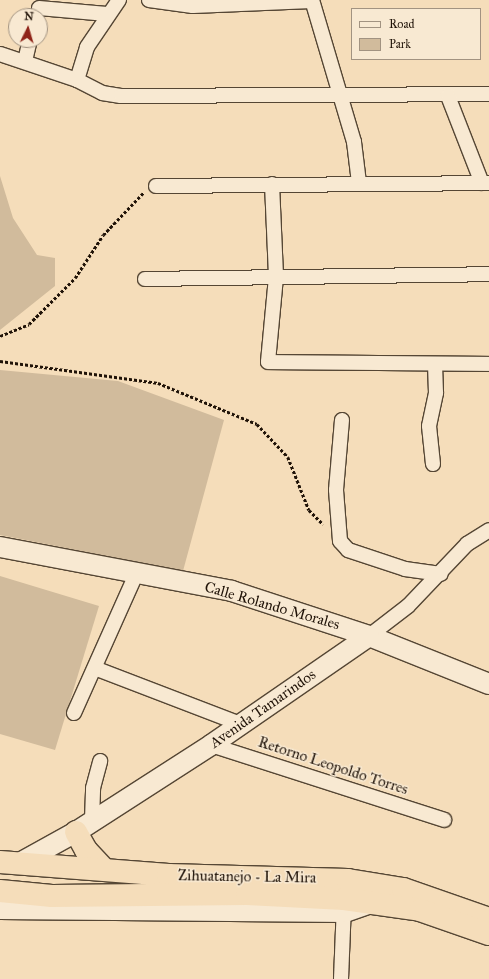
<!DOCTYPE html>
<style>
body{margin:0}
#map{position:relative;width:489px;height:979px;overflow:hidden;background:#f5ddba;font-family:"IM FELL Great Primer",serif}
div>[style]{position:absolute}
.green>*{inset:0;background:#d1bb9c}
.path>*{height:2.5px;margin-top:-1.25px;transform-origin:0;background:repeating-linear-gradient(90deg,#201308 0 3px,transparent 0 5px)}
.roads{filter:drop-shadow(1px 0 #554634) drop-shadow(-1px 0 #554634) drop-shadow(0 1px #554634) drop-shadow(0 -1px #554634)}
.street>*{height:14px;margin:-7px;padding:0 7px;transform-origin:7px;border-radius:7px;background:#f8e9d2}
.secondary>*{height:20px;margin:-10px;padding:0 10px;transform-origin:10px;border-radius:10px;background:#f8e9d2}
.highway>*{height:22px;margin:-11px;padding:0 11px;transform-origin:11px;border-radius:11px;background:#f5ddba}
span{translate:-50% -50%;white-space:nowrap;text-align:center;line-height:1.15;-webkit-text-stroke:3px #f8e9d2;paint-order:stroke}
.street-label{font-size:15px;color:#201308}
.legend{position:absolute;left:351px;top:8px;width:130px;height:52px;box-sizing:border-box;background:#f8e9d2;border:1px solid #a29381;margin:0;padding:5px 7px;list-style:none;font-size:12px;color:#201308}
.legend li{display:flex;align-items:center;gap:8px;height:20px}
.legend b{width:20px;border:1px solid #a29381}
.north{position:absolute;left:8px;top:8px;width:40px;height:40px;box-sizing:border-box;background:#f8e9d2;border:1px solid #a29381;border-radius:50%;rotate:5deg;font-size:11px;font-weight:700;line-height:16px;text-align:center;color:#201308}
.north::after{content:'';display:block;margin:auto;width:14px;height:18px;background:#8f2418;clip-path:polygon(50% 0,100% 100%,50% 72%,0 100%)}
</style>
<div id="map">
<div class="green">
<i style="clip-path:polygon(0 176px,13px 218px,37px 255px,55px 258px,55px 286px,0 330px)"></i>
<i style="clip-path:polygon(0 370px,118px 381px,224px 420px,183px 571px,0 535px)"></i>
<i style="clip-path:polygon(0 576px,99px 606px,55px 750px,0 734px)"></i>
</div>
<div class="path">
<i style="left:0;top:336px;width:31px;rotate:-22deg"></i>
<i style="left:29px;top:324px;width:65px;rotate:-45deg"></i>
<i style="left:75px;top:278px;width:51px;rotate:-56.9deg"></i>
<i style="left:103px;top:235px;width:59px;rotate:-46.4deg"></i>
<i style="left:0;top:361px;width:160px;rotate:7.9deg"></i>
<i style="left:158px;top:383px;width:107px;rotate:22.5deg"></i>
<i style="left:257px;top:424px;width:45px;rotate:46.8deg"></i>
<i style="left:288px;top:457px;width:57px;rotate:68.4deg"></i>
<i style="left:309px;top:510px;width:20px;rotate:45deg"></i>
</div>
<div class="roads">
<div class="street">
<i style="left:149px;top:0;width:44px;rotate:7.8deg"></i>
<i style="left:193px;top:6px;width:119px;rotate:-2.4deg"></i>
<i style="left:312px;top:0;width:148px;rotate:73.5deg"></i>
<i style="left:354px;top:142px;width:41px;rotate:83deg"></i>
<i style="left:39px;top:8px;width:68px;rotate:5deg"></i>
<i style="left:0;top:54px;width:81px;rotate:18.7deg"></i>
<i style="left:77px;top:80px;width:28px;rotate:27deg"></i>
<i style="left:102px;top:93px;width:19px;rotate:9deg"></i>
<i style="left:121px;top:96px;width:368px;rotate:-0.3deg"></i>
<i style="left:25px;top:61px;width:22px;rotate:-77deg"></i>
<i style="left:77px;top:80px;width:34px;rotate:-73deg"></i>
<i style="left:87px;top:47px;width:57px;rotate:-55.8deg"></i>
<i style="left:448px;top:96px;width:93px;rotate:68.7deg"></i>
<i style="left:272px;top:184px;width:93px;rotate:87.5deg"></i>
<i style="left:276px;top:277px;width:85px;rotate:95.4deg"></i>
<i style="left:268px;top:362px;width:221px;rotate:0.5deg"></i>
<i style="left:156px;top:186px;width:333px;rotate:-0.5deg"></i>
<i style="left:145px;top:279px;width:344px;rotate:-0.8deg"></i>
<i style="left:342px;top:420px;width:70px;rotate:94.9deg"></i>
<i style="left:336px;top:490px;width:51px;rotate:85.5deg"></i>
<i style="left:340px;top:541px;width:12px;rotate:48deg"></i>
<i style="left:348px;top:550px;width:60px;rotate:18.4deg"></i>
<i style="left:405px;top:569px;width:36px;rotate:8deg"></i>
<i style="left:433px;top:464px;width:38px;rotate:-96deg"></i>
<i style="left:429px;top:426px;width:34px;rotate:-78deg"></i>
<i style="left:436px;top:393px;width:27px;rotate:-92deg"></i>
<i style="left:369px;top:636px;width:49px;rotate:-37.6deg"></i>
<i style="left:408px;top:606px;width:86px;rotate:-46.4deg"></i>
<i style="left:467px;top:544px;width:26px;rotate:-32deg"></i>
<i style="left:97px;top:669px;width:153px;rotate:21deg"></i>
<i style="left:74px;top:713px;width:154px;rotate:-65.9deg"></i>
<i style="left:211px;top:745px;width:245px;rotate:17.8deg"></i>
<i style="left:92px;top:820px;width:32px;rotate:-88deg"></i>
<i style="left:93px;top:788px;width:28px;rotate:-75deg"></i>
<i style="left:341px;top:979px;width:75px;rotate:-87.7deg"></i>
</div>
<div class="secondary">
<i style="left:0;top:547px;width:236px;rotate:10.7deg"></i>
<i style="left:232px;top:591px;width:144px;rotate:18.2deg"></i>
<i style="left:369px;top:636px;width:129px;rotate:21.8deg"></i>
<i style="left:18px;top:864px;width:66px;rotate:-28.9deg"></i>
<i style="left:76px;top:832px;width:161px;rotate:-32.8deg"></i>
<i style="left:211px;top:745px;width:192px;rotate:-34.6deg"></i>
<i style="left:0;top:909px;width:345px;rotate:0.5deg"></i>
<i style="left:345px;top:912px;width:31px;rotate:-19deg"></i>
</div>
<div class="highway">
<i style="left:76px;top:832px;width:21px;rotate:61deg"></i>
<i style="left:86px;top:850px;width:25px;rotate:47deg"></i>
<i style="left:0;top:862px;width:169px;rotate:4.4deg"></i>
<i style="left:168px;top:875px;width:180px;rotate:1.6deg"></i>
<i style="left:348px;top:880px;width:56px;rotate:9.3deg"></i>
<i style="left:403px;top:889px;width:91px;rotate:19.2deg"></i>
<i style="left:0;top:891px;width:52px;rotate:5.5deg"></i>
<i style="left:52px;top:896px;width:195px;rotate:-0.6deg"></i>
<i style="left:247px;top:894px;width:97px;rotate:3deg"></i>
<i style="left:344px;top:899px;width:77px;rotate:8.2deg"></i>
<i style="left:420px;top:910px;width:73px;rotate:19.2deg"></i>
</div>
</div>
<div class="street-label">
<span style="left:272px;top:606px;rotate:16deg">Calle Rolando Morales</span>
<span style="left:263px;top:709px;rotate:-35deg">Avenida Tamarindos</span>
<span style="left:333px;top:766px;rotate:18deg">Retorno Leopoldo Torres</span>
<span style="left:247px;top:877px;rotate:1deg">Zihuatanejo - La Mira</span>
</div>
<ul class="legend">
<li><b style="height:5px;background:#f8e9d2"></b>Road</li>
<li><b style="height:11px;background:#d1bb9c"></b>Park</li>
</ul>
<div class="north">N</div>
</div>
